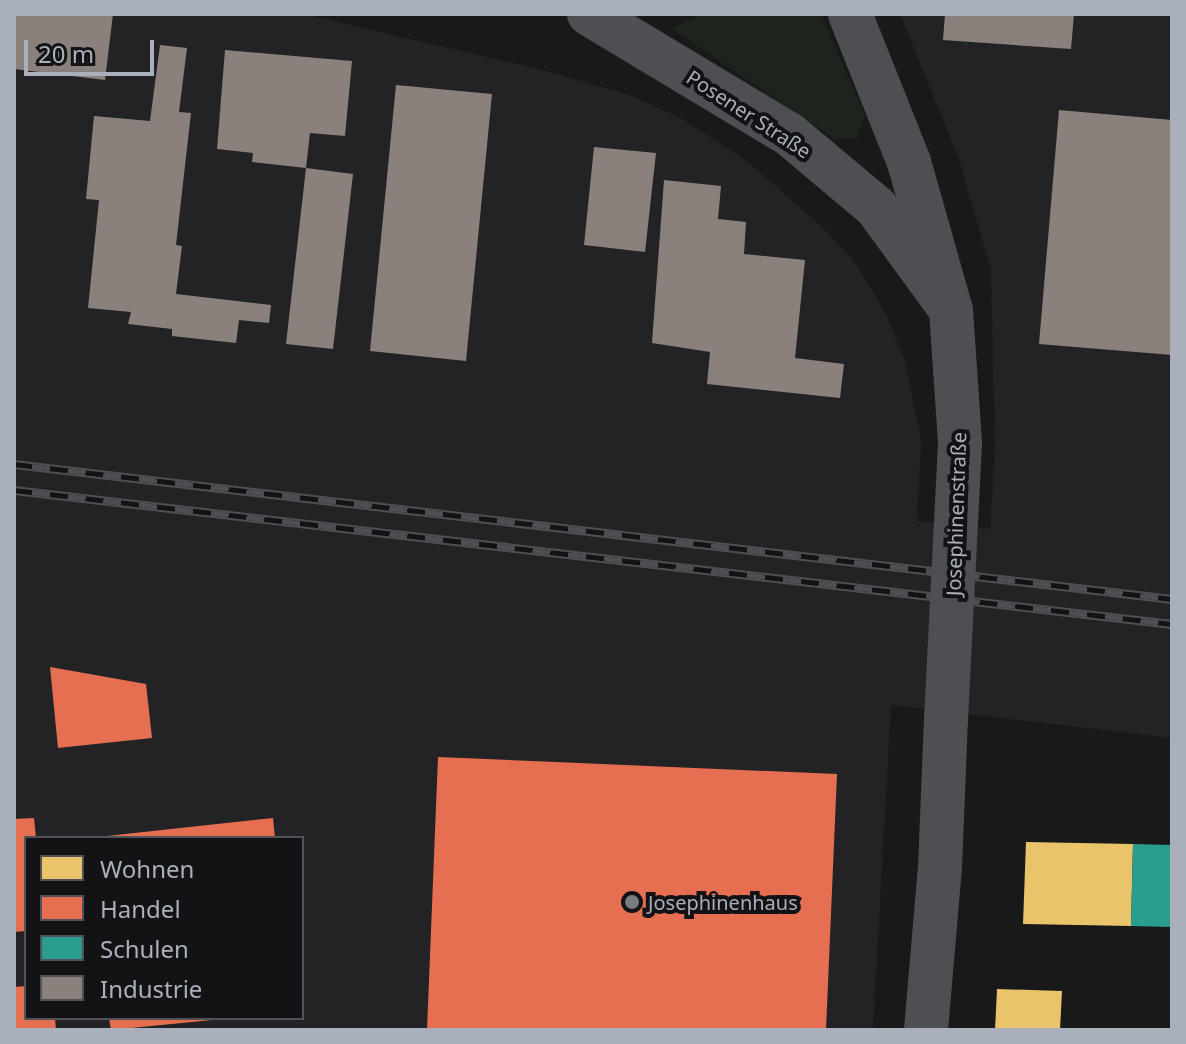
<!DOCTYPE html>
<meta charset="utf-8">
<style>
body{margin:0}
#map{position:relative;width:1186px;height:1044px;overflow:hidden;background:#191919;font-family:"Noto Sans",sans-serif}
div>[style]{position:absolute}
.built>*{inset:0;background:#232326}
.green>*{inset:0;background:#1d241d}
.homes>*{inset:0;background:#e9c46a}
.shops>*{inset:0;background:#e76f51}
.schools>*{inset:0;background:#2a9d8f}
.industry>*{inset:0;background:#8a817c}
.street>*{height:44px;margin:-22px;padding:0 22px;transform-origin:22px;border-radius:22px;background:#4d4f52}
.rail>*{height:9px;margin-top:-4.5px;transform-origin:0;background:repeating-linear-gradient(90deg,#131316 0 18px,#4d4f52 0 36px);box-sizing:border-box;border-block:2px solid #4d4f52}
.street-bridge>*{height:44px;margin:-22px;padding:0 22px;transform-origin:22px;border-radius:22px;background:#4d4f52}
.dots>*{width:22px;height:22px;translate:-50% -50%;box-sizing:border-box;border:4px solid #131316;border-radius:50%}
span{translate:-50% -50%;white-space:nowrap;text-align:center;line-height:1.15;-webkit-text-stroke:8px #131316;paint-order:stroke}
.street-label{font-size:20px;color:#aab0bb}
.poi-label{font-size:20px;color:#aab0bb}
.left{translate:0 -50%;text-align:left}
.frame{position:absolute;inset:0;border:16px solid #aab0bb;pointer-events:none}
.legend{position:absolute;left:24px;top:836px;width:280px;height:184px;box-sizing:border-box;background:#131316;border:2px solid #4f5258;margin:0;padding:10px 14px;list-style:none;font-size:24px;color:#aab0bb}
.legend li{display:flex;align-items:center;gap:16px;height:40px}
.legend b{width:40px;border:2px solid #4f5258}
.scale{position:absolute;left:24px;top:40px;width:130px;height:36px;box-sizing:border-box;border:4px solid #aab0bb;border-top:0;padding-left:10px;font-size:24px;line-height:28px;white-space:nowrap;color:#aab0bb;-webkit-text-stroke:6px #131316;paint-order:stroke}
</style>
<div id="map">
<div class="built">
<i style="clip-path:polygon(evenodd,14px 14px,303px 14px,539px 69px,630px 95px,681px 118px,748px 162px,820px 225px,852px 258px,885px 312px,905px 362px,921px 440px,917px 521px,990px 529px,995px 445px,991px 270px,959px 160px,900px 14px,1172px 14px,1172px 738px,891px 705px,873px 1030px,14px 1030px,14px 14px,26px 838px,302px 838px,302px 1018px,26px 1018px,26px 838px)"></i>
</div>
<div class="green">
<i style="clip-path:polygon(701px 14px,821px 14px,865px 115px,857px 138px,835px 139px,672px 29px)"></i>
</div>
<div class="homes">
<i style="clip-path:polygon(1026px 842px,1133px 844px,1131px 926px,1023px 924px)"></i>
<i style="clip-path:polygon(997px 989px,1062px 991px,1060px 1030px,995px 1030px)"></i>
</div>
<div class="shops">
<i style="clip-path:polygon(50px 667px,146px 684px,152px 738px,58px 748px)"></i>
<i style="clip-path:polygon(438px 757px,837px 774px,826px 1030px,427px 1030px)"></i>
<i style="clip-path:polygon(34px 818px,36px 838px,26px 838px,26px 931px,14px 932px,14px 819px)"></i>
<i style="clip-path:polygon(273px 818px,275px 838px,107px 838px,107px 836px)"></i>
<i style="clip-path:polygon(26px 986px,26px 1018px,55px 1018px,56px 1030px,14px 1030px,14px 987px)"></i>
<i style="clip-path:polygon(109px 1018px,212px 1018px,212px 1020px,111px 1030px)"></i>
</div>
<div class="schools">
<i style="clip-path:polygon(1133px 844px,1172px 845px,1172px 927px,1131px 926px)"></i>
</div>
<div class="industry">
<i style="clip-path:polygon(14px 14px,113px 14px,105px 80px,14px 69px)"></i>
<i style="clip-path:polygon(945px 14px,1074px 14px,1071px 49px,943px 40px)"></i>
<i style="clip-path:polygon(160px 45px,187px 48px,179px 112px,191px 113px,176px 245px,182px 246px,176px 294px,271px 305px,269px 323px,239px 320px,236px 343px,172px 336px,172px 329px,128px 324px,131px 312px,88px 308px,99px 200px,86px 199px,94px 116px,150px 121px)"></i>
<i style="clip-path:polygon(225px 50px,352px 61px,345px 136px,310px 133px,306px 168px,252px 162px,253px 153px,217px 149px)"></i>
<i style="clip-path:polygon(396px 85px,492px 94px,466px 361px,370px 351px)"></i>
<i style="clip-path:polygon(1059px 110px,1172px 120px,1172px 355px,1039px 344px)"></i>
<i style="clip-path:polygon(594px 147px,656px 153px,645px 252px,584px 245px)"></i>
<i style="clip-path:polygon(306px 168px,353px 174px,333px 349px,286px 344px)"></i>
<i style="clip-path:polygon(664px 180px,721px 186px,718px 219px,746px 222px,744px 254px,805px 260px,795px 358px,844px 364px,840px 398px,707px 384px,710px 352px,652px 343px)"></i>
</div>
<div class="street">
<i style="left:589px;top:14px;width:233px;rotate:31deg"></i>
<i style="left:789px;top:134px;width:114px;rotate:40deg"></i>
<i style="left:876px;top:207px;width:127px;rotate:53.9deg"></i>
<i style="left:850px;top:14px;width:159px;rotate:68.3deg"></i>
<i style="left:909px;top:162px;width:154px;rotate:74.2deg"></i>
<i style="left:951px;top:310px;width:133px;rotate:86.1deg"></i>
<i style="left:926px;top:1030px;width:163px;rotate:-85.1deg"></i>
<i style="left:940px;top:868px;width:148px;rotate:-87.7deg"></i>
</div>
<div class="rail">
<i style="left:14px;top:464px;width:1166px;rotate:6.65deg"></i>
<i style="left:14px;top:490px;width:1166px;rotate:6.6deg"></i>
</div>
<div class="street-bridge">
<i style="left:946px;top:720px;width:277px;rotate:-87.1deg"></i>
</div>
<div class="dots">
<i style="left:632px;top:902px;background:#777b82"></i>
</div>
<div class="street-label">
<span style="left:749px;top:114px;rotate:33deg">Posener Straße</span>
<span style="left:956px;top:514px;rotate:-88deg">Josephinenstraße</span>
</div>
<div class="poi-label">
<span class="left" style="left:648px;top:902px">Josephinenhaus</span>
</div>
<div class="frame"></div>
<ul class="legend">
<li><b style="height:22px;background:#e9c46a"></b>Wohnen</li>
<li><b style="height:22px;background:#e76f51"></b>Handel</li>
<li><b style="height:22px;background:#2a9d8f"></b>Schulen</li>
<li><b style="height:22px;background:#8a817c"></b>Industrie</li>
</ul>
<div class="scale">20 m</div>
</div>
